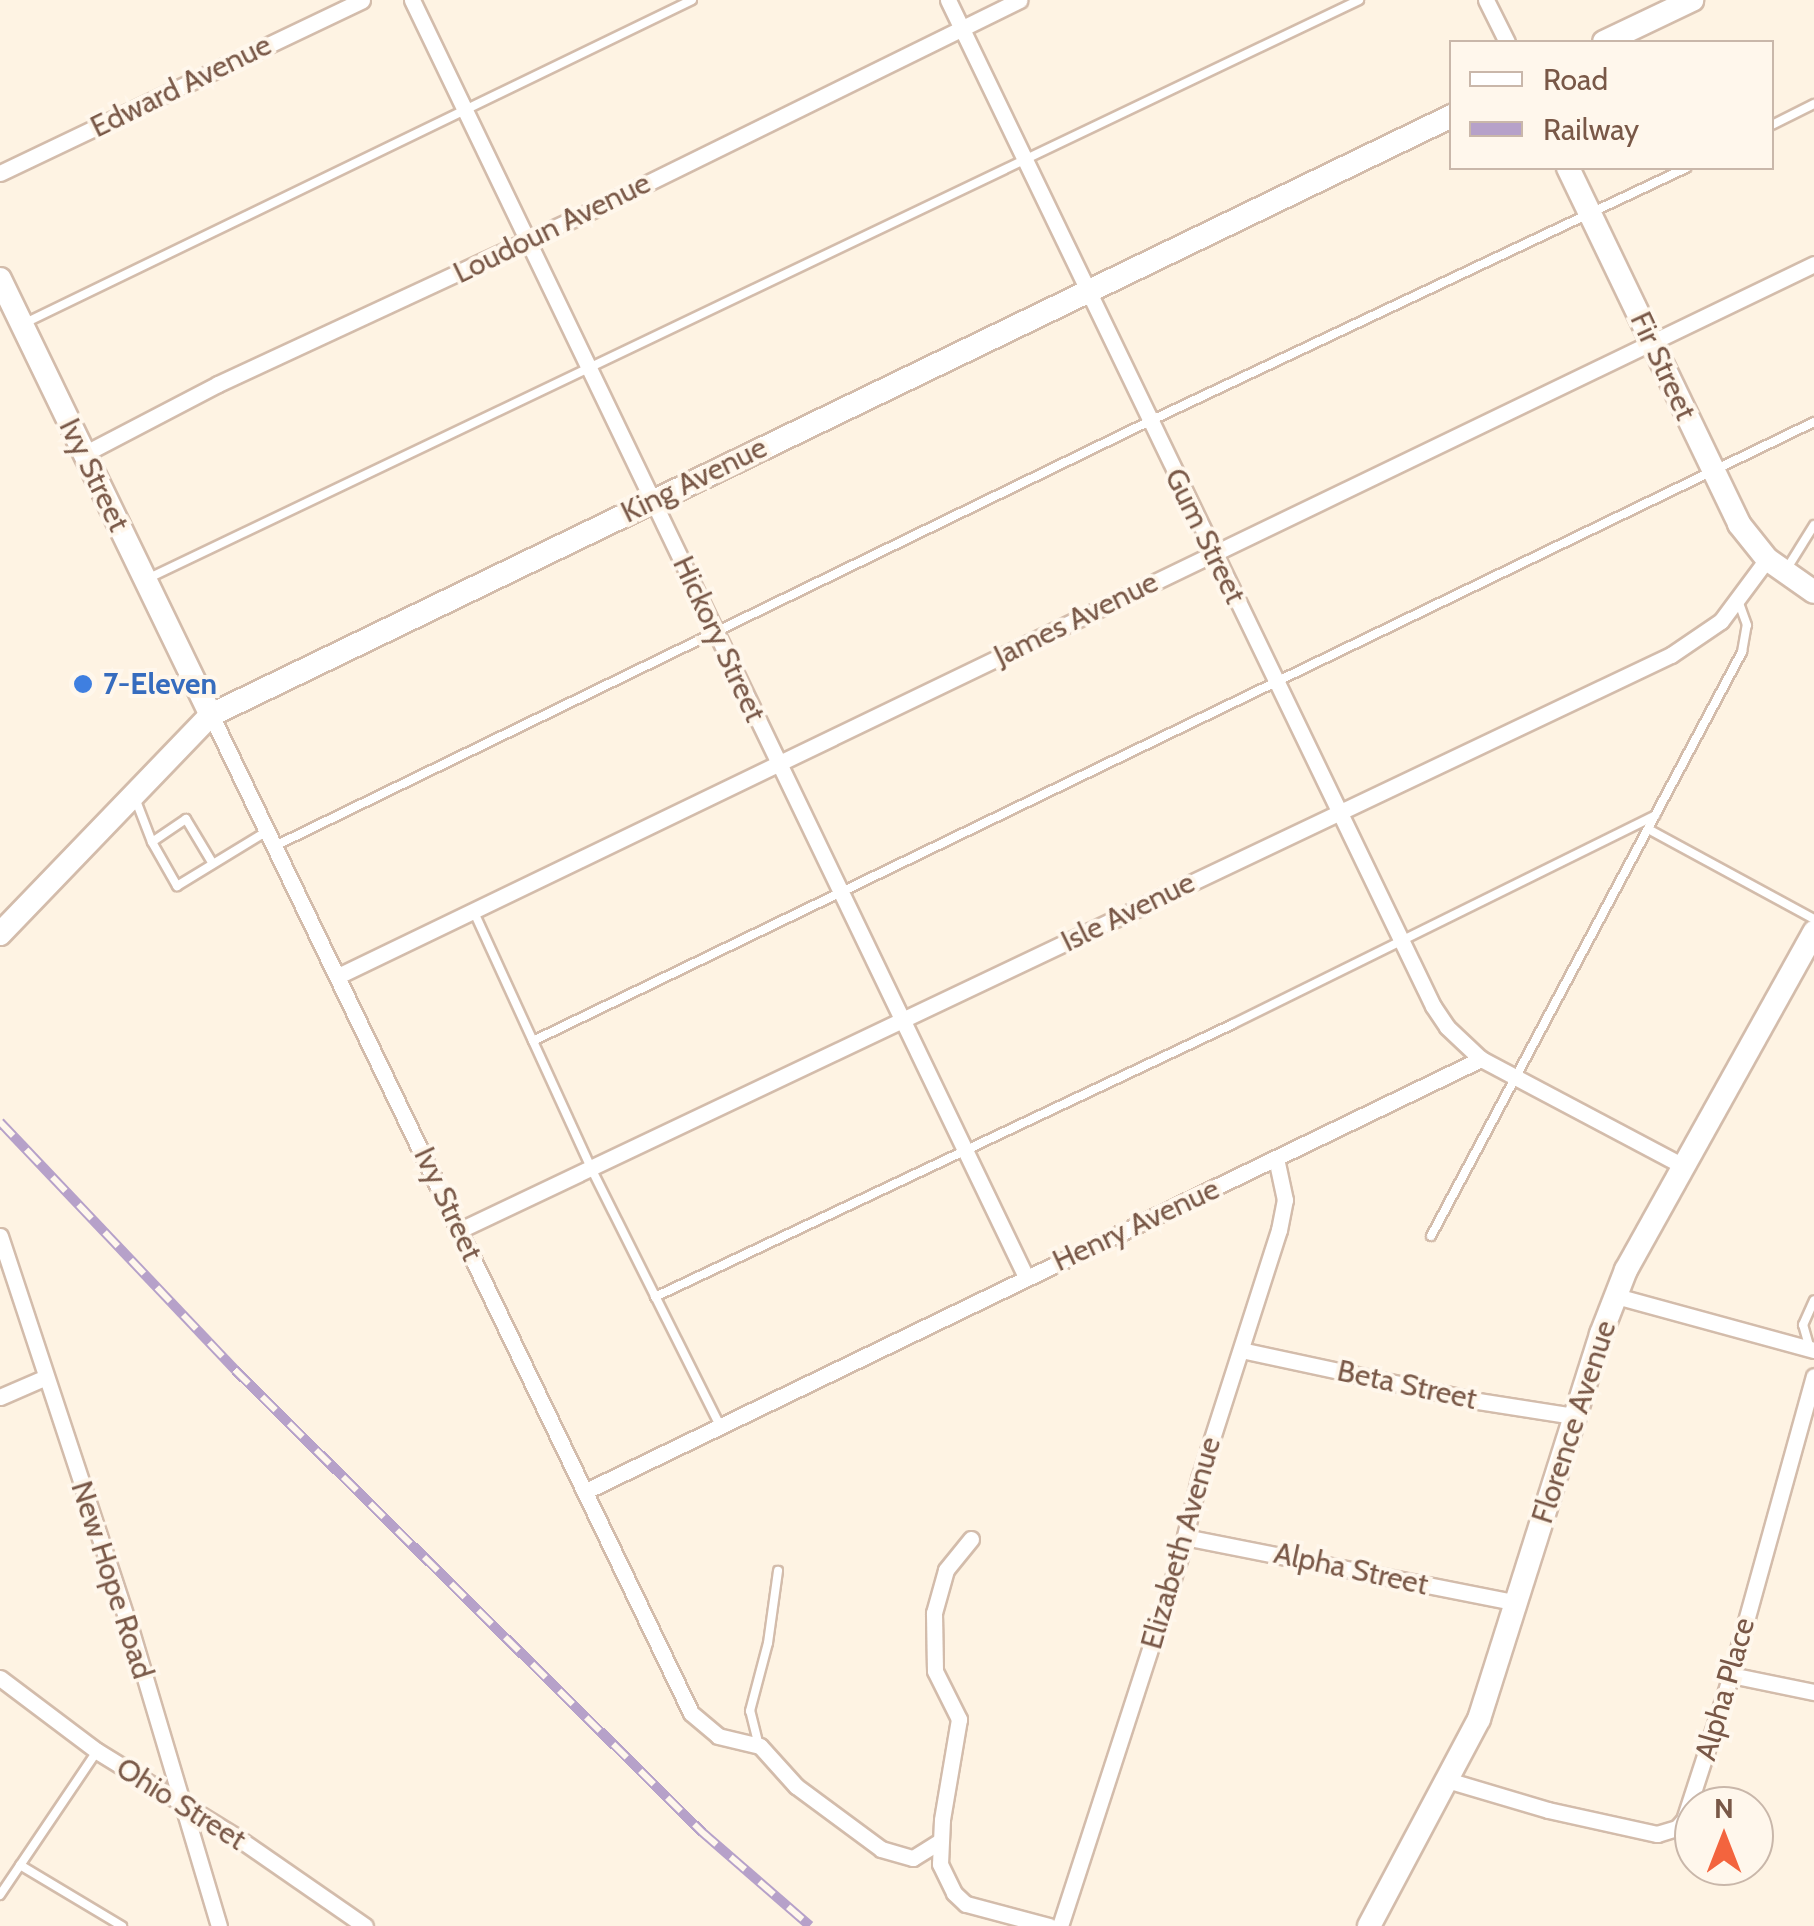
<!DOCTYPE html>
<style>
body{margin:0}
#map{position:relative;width:1814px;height:1926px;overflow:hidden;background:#fef3e3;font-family:Cabin,sans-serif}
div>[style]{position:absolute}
.roads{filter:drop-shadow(2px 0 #d3bcab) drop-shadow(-2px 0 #d3bcab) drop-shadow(0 2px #d3bcab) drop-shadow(0 -2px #d3bcab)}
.lane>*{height:8px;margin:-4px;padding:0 4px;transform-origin:4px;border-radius:4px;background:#fff}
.street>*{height:15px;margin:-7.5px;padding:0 7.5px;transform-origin:7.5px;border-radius:7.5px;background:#fff}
.secondary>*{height:22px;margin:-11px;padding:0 11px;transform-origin:11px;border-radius:11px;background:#fff}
.rail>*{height:10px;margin-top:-5px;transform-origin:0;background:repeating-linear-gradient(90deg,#fff7ec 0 19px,#b6a1c9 0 38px);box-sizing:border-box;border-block:2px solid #b6a1c9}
.dots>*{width:28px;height:28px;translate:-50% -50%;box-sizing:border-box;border:5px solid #fff7ec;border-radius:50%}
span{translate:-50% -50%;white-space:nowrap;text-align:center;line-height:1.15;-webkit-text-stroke:8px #fff7ec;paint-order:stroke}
.street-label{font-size:30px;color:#795847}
.shop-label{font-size:30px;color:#366cbe;font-weight:700}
.left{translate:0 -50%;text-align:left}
.legend{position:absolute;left:1449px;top:40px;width:325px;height:130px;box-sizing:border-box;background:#fff7ec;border:2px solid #c9b7aa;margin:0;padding:12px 18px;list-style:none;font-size:30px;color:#795847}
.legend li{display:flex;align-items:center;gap:20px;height:50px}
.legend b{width:50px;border:2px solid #c9b7aa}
.north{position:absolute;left:1674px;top:1786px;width:100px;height:100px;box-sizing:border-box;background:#fff7ec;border:2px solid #c9b7aa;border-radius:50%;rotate:0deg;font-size:28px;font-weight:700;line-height:40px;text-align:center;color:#795847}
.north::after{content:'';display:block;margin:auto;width:35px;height:45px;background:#f3643e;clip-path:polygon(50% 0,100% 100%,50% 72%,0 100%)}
</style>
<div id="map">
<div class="roads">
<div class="lane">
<i style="left:1772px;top:125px;width:47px;rotate:-26.6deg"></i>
<i style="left:25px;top:323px;width:741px;rotate:-25.84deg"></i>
<i style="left:1786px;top:570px;width:53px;rotate:-58.1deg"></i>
<i style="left:149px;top:578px;width:1341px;rotate:-25.53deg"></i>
<i style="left:135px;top:798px;width:47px;rotate:68.9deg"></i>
<i style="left:152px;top:842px;width:51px;rotate:60.4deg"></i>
<i style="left:177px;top:886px;width:105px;rotate:-31.4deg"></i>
<i style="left:1648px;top:829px;width:189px;rotate:28.5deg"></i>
<i style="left:152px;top:842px;width:41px;rotate:-34.1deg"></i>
<i style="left:186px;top:819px;width:52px;rotate:59deg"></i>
<i style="left:275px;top:846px;width:973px;rotate:-25.91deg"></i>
<i style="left:1150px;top:421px;width:593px;rotate:-25.27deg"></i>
<i style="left:473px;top:910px;width:284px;rotate:65.4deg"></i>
<i style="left:591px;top:1168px;width:288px;rotate:63.4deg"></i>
<i style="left:533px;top:1041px;width:1423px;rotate:-25.79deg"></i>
<i style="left:1431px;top:1236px;width:662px;rotate:-61.96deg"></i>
<i style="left:1742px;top:652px;width:27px;rotate:-80deg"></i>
<i style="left:1747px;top:625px;width:23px;rotate:-110deg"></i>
<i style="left:655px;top:1297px;width:639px;rotate:-25.28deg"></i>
<i style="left:1233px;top:1024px;width:471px;rotate:-26.3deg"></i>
<i style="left:1810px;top:1349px;width:25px;rotate:-106deg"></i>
<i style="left:1803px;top:1325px;width:27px;rotate:-66deg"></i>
<i style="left:758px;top:1742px;width:32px;rotate:-104deg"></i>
<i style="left:750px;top:1711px;width:70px;rotate:-75.2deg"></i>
<i style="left:768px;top:1643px;width:73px;rotate:-82.1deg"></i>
<i style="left:20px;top:1865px;width:119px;rotate:30.9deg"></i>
<i style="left:0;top:1895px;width:174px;rotate:-56deg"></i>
</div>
<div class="street">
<i style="left:412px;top:0;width:1417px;rotate:64.32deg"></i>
<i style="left:948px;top:0;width:1117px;rotate:64.26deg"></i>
<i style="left:1433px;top:1006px;width:25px;rotate:56deg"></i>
<i style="left:1447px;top:1027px;width:47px;rotate:43.3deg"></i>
<i style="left:1481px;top:1059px;width:229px;rotate:27.9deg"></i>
<i style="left:1486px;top:0;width:47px;rotate:63.4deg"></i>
<i style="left:0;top:173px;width:401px;rotate:-25.5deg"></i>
<i style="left:84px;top:454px;width:151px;rotate:-27.6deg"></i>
<i style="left:218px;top:384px;width:427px;rotate:-24.9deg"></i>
<i style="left:605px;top:204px;width:462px;rotate:-26.2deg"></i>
<i style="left:211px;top:715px;width:1107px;rotate:64.31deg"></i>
<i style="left:691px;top:1713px;width:35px;rotate:40deg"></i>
<i style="left:718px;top:1736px;width:43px;rotate:13.4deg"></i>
<i style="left:760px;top:1746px;width:54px;rotate:48deg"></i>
<i style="left:796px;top:1786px;width:106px;rotate:36.5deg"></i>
<i style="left:881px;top:1849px;width:33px;rotate:16deg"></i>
<i style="left:913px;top:1858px;width:32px;rotate:-32deg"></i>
<i style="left:338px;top:976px;width:1639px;rotate:-25.75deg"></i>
<i style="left:460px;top:1230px;width:1341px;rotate:-25.4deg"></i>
<i style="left:1671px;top:655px;width:60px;rotate:-34.2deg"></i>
<i style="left:1721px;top:621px;width:77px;rotate:-53.4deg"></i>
<i style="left:0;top:1236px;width:416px;rotate:71.7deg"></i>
<i style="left:131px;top:1631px;width:308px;rotate:73.4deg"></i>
<i style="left:1616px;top:1296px;width:205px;rotate:15.3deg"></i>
<i style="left:1241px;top:1350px;width:242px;rotate:12.1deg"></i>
<i style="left:1478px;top:1401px;width:97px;rotate:8.9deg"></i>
<i style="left:0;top:1397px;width:50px;rotate:-23.5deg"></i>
<i style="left:586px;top:1491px;width:994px;rotate:-25.77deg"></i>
<i style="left:1185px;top:1537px;width:338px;rotate:11.2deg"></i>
<i style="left:971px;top:1539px;width:40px;rotate:129deg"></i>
<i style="left:946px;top:1570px;width:45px;rotate:105.6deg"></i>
<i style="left:934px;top:1613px;width:58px;rotate:89deg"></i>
<i style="left:935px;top:1671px;width:54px;rotate:63.4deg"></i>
<i style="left:959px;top:1719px;width:102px;rotate:99.6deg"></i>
<i style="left:942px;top:1820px;width:44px;rotate:92.6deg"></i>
<i style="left:940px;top:1864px;width:32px;rotate:64deg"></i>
<i style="left:954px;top:1893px;width:16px;rotate:43deg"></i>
<i style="left:966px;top:1904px;width:86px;rotate:14.8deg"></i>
<i style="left:1731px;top:1675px;width:85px;rotate:11.6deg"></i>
<i style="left:0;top:1678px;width:121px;rotate:37deg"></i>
<i style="left:97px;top:1751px;width:162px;rotate:31.6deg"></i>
<i style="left:235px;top:1836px;width:158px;rotate:34.7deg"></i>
<i style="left:1447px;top:1780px;width:105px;rotate:16.5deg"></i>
<i style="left:1548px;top:1810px;width:112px;rotate:12.4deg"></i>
<i style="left:1657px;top:1834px;width:21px;rotate:-17deg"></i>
<i style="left:1677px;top:1828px;width:11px;rotate:-49deg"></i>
<i style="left:1684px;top:1820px;width:152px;rotate:-72deg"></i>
<i style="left:1731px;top:1675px;width:310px;rotate:-74.5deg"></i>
<i style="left:1060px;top:1926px;width:389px;rotate:-72deg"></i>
<i style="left:1180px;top:1556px;width:79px;rotate:-76.1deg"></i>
<i style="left:1199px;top:1479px;width:262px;rotate:-72.2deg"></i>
<i style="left:1279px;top:1230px;width:31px;rotate:-79deg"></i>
<i style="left:1285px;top:1200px;width:43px;rotate:-102.1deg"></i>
</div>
<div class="secondary">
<i style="left:1604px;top:42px;width:98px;rotate:-25.5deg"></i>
<i style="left:1568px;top:168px;width:395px;rotate:64.3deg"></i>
<i style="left:1739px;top:524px;width:45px;rotate:51.3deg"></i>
<i style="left:1767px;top:559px;width:57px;rotate:35.1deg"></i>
<i style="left:0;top:279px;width:484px;rotate:64.2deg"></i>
<i style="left:0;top:934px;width:304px;rotate:-46.1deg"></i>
<i style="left:211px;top:715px;width:1378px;rotate:-25.77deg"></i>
<i style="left:1369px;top:1926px;width:234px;rotate:-62deg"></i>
<i style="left:1479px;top:1719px;width:404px;rotate:-72.4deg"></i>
<i style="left:1601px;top:1334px;width:69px;rotate:-68.7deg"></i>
<i style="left:1626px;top:1270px;width:387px;rotate:-60.9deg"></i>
</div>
</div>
<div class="rail">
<i style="left:0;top:1122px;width:342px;rotate:46.5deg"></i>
<i style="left:235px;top:1370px;width:657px;rotate:44.69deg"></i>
<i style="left:702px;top:1832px;width:143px;rotate:41deg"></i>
</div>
<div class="dots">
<i style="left:83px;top:684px;background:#3f7fe0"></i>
</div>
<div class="street-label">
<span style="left:181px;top:86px;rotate:-26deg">Edward Avenue</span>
<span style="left:552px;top:228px;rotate:-26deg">Loudoun Avenue</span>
<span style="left:1663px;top:366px;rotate:65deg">Fir Street</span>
<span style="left:94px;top:475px;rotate:64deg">Ivy Street</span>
<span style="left:694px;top:480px;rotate:-26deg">King Avenue</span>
<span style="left:1205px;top:536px;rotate:64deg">Gum Street</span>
<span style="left:1076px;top:619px;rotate:-26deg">James Avenue</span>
<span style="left:719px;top:639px;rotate:65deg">Hickory Street</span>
<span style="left:1128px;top:912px;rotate:-26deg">Isle Avenue</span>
<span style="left:448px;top:1204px;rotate:65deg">Ivy Street</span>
<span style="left:1136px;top:1225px;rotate:-25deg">Henry Avenue</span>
<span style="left:1407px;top:1385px;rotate:12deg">Beta Street</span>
<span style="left:1574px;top:1422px;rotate:-72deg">Florence Avenue</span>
<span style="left:1181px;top:1543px;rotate:-74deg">Elizabeth Avenue</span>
<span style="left:1351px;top:1569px;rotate:12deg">Alpha Street</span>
<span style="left:112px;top:1580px;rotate:72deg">New Hope Road</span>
<span style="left:1725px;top:1689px;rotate:-74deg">Alpha Place</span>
<span style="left:181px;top:1804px;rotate:32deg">Ohio Street</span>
</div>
<div class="shop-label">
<span class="left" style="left:103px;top:684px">7-Eleven</span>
</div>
<ul class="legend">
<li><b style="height:12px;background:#fff"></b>Road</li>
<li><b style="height:12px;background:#b6a1c9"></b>Railway</li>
</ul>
<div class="north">N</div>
</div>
